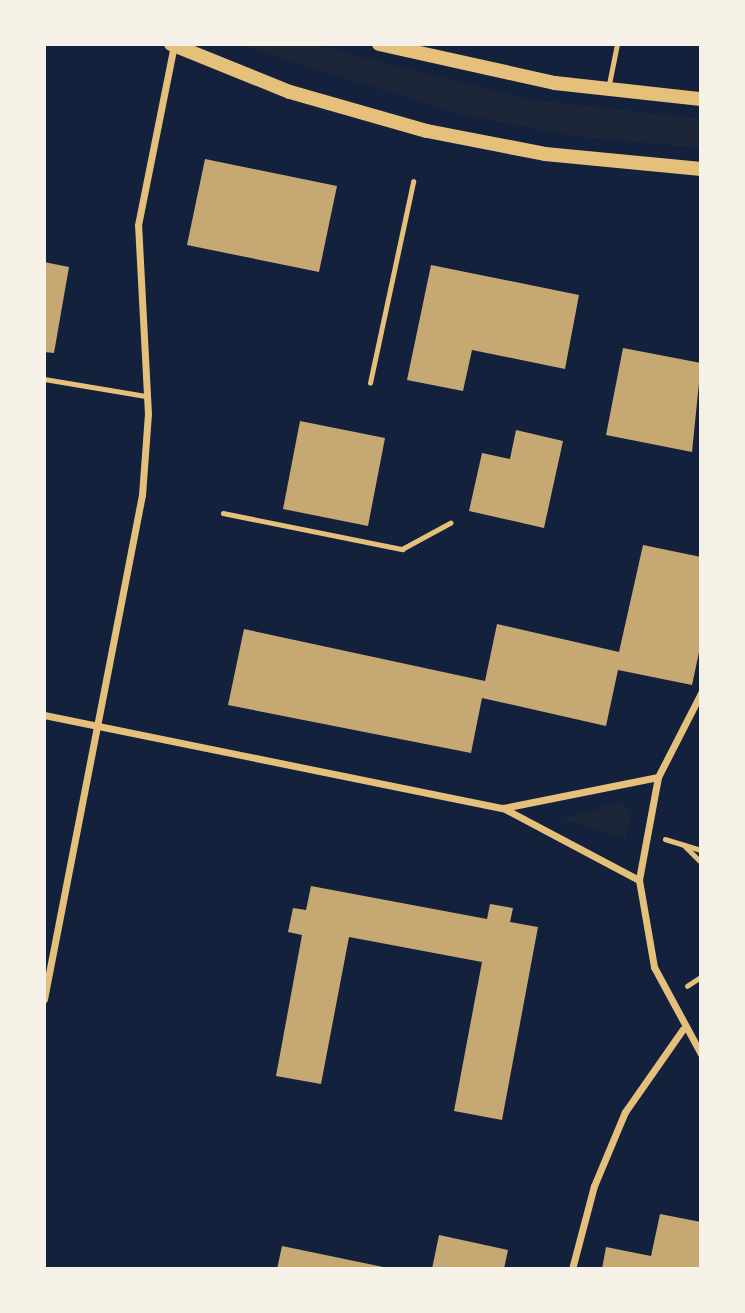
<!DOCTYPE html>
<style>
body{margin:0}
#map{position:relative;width:745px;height:1313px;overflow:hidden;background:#14213d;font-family:"Roboto Condensed",sans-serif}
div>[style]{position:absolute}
.green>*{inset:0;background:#1d2539}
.building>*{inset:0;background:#c6a872}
.path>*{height:4.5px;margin:-2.25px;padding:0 2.25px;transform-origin:2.25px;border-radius:2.25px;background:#e5c07b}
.service>*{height:5px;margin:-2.5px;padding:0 2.5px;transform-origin:2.5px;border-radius:2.5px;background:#e5c07b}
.minor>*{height:7px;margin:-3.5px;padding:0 3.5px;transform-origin:3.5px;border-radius:3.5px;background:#e5c07b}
.secondary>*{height:14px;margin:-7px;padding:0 7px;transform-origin:7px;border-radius:7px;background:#e5c07b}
span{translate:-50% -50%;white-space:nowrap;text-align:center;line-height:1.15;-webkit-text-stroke:6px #f6f1e7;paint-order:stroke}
.frame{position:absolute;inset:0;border:46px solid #f6f1e7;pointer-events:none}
</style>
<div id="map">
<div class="green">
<i style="clip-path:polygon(236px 44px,314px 44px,524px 99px,701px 119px,701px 148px,582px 137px,463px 115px)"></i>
<i style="clip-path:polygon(620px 802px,632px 812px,625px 838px,562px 819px)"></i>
</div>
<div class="building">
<i style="clip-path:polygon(205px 159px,337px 186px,319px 272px,187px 245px)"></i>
<i style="clip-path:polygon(44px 262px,69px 267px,54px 353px,44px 352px)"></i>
<i style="clip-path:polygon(431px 265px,579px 295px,565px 369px,472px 350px,463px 391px,407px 380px)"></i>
<i style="clip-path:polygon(623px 348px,701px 363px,692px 452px,606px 435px)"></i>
<i style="clip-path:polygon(300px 421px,385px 438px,368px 526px,283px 509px)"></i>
<i style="clip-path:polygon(516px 430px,563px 441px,544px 528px,469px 511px,482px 453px,510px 459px)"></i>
<i style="clip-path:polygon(643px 545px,701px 557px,701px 643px,692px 685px,618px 670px,606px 726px,482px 698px,471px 753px,228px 705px,244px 629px,485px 681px,497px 624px,619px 652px)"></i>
<i style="clip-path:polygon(311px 886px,487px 919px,490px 904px,513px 908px,510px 922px,538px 927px,502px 1120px,454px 1111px,482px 962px,349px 937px,321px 1084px,276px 1076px,302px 935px,288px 932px,293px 908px,306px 910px)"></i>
<i style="clip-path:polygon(660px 1214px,701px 1222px,701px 1269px,602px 1269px,606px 1247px,651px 1256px)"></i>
<i style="clip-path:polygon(439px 1235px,508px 1250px,504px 1269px,432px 1269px)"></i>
<i style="clip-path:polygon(282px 1246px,388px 1268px,388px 1269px,277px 1269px)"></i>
</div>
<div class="path">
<i style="left:370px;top:383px;width:206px;rotate:-77.9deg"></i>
<i style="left:223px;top:513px;width:183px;rotate:11.4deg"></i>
<i style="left:402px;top:549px;width:55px;rotate:-28.4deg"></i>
<i style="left:665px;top:839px;width:38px;rotate:17deg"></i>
<i style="left:684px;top:845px;width:24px;rotate:45deg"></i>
<i style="left:687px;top:986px;width:17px;rotate:-33deg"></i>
</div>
<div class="service">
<i style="left:608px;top:89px;width:46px;rotate:-78.7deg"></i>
<i style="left:44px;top:379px;width:103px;rotate:9.5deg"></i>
</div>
<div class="minor">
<i style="left:701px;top:693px;width:94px;rotate:117.1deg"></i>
<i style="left:658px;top:777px;width:105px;rotate:100.5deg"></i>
<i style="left:639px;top:880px;width:88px;rotate:80.2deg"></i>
<i style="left:654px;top:967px;width:99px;rotate:61.6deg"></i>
<i style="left:44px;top:715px;width:468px;rotate:11.5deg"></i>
<i style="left:503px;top:808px;width:154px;rotate:27.9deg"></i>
<i style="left:503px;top:808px;width:158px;rotate:-11.3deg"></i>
<i style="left:44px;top:999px;width:513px;rotate:-79deg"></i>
<i style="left:142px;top:495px;width:81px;rotate:-85.8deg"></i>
<i style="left:148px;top:414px;width:189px;rotate:-93deg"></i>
<i style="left:138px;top:225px;width:184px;rotate:-78.7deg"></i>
<i style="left:572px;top:1269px;width:86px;rotate:-75.2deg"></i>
<i style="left:594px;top:1186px;width:80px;rotate:-67.3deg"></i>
<i style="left:625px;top:1112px;width:101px;rotate:-55.1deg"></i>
</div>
<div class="secondary">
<i style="left:171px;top:44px;width:128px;rotate:22deg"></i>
<i style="left:290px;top:92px;width:142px;rotate:15.9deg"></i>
<i style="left:427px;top:131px;width:120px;rotate:11deg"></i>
<i style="left:545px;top:154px;width:157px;rotate:5.5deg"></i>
<i style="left:379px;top:44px;width:180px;rotate:12.5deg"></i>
<i style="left:555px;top:83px;width:147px;rotate:6.3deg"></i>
</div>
<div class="frame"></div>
</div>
